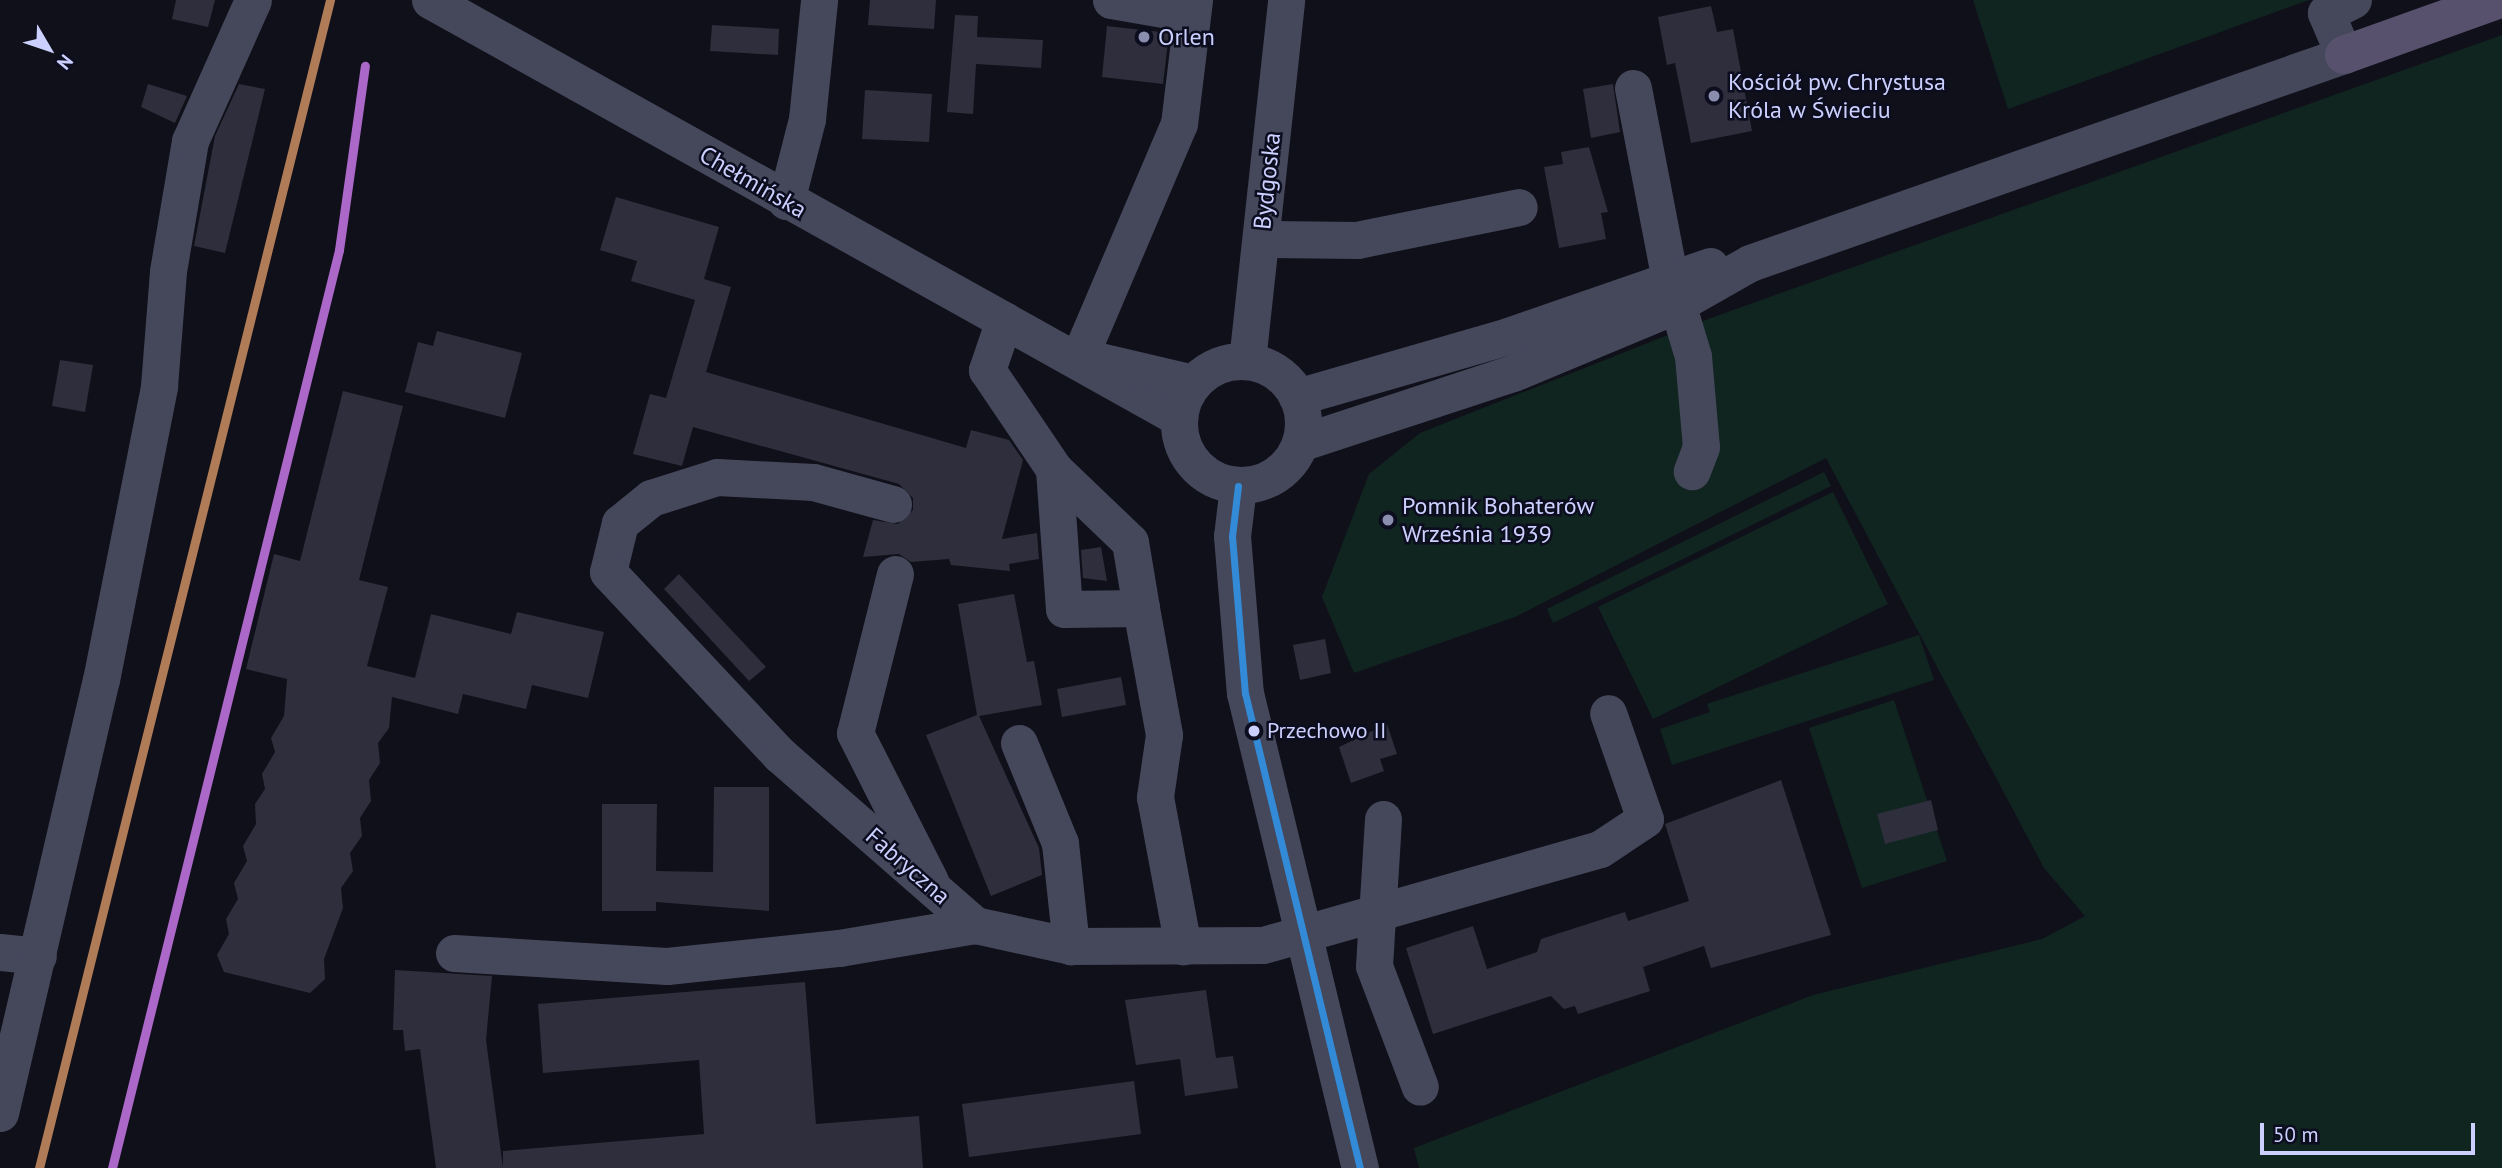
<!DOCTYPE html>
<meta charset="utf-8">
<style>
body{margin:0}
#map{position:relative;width:2502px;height:1168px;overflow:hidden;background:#10101a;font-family:"PT Sans",sans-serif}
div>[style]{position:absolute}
.green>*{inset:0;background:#102520}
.building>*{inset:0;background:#2e2e3c}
.minor>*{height:37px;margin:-18.5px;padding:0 18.5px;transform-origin:18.5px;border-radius:18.5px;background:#45485b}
.minor>.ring{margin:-18.5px;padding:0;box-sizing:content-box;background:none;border:37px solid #45485b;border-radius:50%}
.major>*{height:38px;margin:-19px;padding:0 19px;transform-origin:19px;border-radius:19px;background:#57516e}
.bus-1>*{height:7px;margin:-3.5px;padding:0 3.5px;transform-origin:3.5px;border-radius:3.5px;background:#338bd7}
.rail-1>*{height:9px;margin:-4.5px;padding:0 4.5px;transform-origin:4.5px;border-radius:4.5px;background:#b07c57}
.rail-2>*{height:9px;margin:-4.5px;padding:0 4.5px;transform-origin:4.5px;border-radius:4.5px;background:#ac68c9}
.dots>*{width:19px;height:19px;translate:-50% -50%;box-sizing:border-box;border:4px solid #0c0d1e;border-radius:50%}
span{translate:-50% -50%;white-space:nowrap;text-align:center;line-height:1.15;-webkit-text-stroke:5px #0c0d1e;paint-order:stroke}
.bus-label{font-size:22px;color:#cbd0fe}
.left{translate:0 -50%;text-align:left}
.poi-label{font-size:24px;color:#cbd0fe}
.street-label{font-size:24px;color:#cbd0fe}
.north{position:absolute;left:14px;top:14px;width:70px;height:70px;-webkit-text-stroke:5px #0c0d1e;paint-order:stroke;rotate:129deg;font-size:19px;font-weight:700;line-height:28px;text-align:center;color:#cbd0fe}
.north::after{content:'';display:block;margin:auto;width:24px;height:32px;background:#cbd0fe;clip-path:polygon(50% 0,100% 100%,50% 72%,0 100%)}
.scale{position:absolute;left:2260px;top:1123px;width:215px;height:32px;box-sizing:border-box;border:4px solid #cbd0fe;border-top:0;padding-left:9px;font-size:21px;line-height:24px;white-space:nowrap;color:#cbd0fe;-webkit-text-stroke:5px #0c0d1e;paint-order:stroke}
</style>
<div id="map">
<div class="green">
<i style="clip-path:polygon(1973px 0,2309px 0,2008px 109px)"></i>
<i style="clip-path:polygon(2502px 35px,2502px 1168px,1419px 1168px,1414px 1148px,1813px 995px,2042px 939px,2085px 916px,2044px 868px,1826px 458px,1515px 617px,1354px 673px,1322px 597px,1369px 474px,1420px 433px,1711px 318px)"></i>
<i style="clip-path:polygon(1824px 472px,1831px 486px,1553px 623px,1547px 609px)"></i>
<i style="clip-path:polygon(1833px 492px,1888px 604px,1653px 719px,1598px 607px)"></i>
<i style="clip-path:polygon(1919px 635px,1934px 680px,1672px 765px,1660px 729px,1710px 712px,1707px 704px)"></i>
<i style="clip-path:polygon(1894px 700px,1947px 861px,1862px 888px,1809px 728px)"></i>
</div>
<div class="building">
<i style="clip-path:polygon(176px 0,215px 0,208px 27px,172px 19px)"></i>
<i style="clip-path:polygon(870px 0,936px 0,934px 29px,868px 25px)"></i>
<i style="clip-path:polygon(1711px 6px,1717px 32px,1733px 29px,1752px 131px,1691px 143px,1675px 63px,1667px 65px,1658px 17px)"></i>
<i style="clip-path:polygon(955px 15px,978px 16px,977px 37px,1043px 40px,1041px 68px,976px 64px,973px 114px,947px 112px)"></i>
<i style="clip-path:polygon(712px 25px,779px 29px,778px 55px,710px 51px)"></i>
<i style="clip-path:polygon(1107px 26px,1169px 33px,1163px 84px,1102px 77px)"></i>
<i style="clip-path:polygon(148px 84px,187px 96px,175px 123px,141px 107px)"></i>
<i style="clip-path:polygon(239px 84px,265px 89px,225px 253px,194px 246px,215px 136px)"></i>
<i style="clip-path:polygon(1613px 84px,1620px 132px,1591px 138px,1583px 89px)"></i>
<i style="clip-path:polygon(865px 90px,932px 94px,929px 142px,862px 139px)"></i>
<i style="clip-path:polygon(1589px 147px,1608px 212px,1601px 213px,1606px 239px,1559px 248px,1544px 167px,1563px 164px,1561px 152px)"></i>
<i style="clip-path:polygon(616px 197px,719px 227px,704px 279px,731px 287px,706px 372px,966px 448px,971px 430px,1009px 440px,1023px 460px,1002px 539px,1037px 533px,1039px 559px,1009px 564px,1010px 571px,951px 565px,949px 559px,911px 562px,899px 554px,863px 557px,873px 520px,898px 524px,913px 510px,913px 498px,899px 484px,693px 427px,682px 466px,633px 454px,650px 394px,666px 398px,695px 300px,631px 281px,637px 261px,600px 250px)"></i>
<i style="clip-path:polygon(437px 331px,522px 353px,505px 418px,405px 392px,418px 342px,433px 346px)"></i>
<i style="clip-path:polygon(60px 360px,93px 365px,85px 412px,52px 406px)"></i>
<i style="clip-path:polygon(343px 391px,403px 406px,359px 580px,388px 587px,367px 666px,415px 678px,431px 614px,511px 634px,517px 612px,604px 632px,588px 698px,532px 685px,526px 709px,463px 694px,458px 714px,392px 697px,389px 728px,378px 743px,380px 763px,369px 780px,371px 801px,360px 818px,362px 836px,350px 853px,353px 871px,341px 888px,343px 908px,324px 959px,325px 979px,310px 993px,224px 972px,217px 955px,229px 934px,226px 919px,238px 899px,234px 883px,247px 861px,243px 846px,256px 824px,255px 804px,265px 789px,262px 774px,275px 752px,271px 738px,284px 716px,287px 679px,246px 669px,274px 554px,300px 561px)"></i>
<i style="clip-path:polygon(1101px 547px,1107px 581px,1083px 578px,1081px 550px)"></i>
<i style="clip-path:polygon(679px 574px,766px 667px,749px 681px,664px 589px)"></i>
<i style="clip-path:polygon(1014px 594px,1027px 662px,1034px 661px,1042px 705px,979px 716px,1039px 848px,1042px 875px,991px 896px,926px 735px,977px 715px,958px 604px)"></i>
<i style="clip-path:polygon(1325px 639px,1331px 673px,1300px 680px,1293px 645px)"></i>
<i style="clip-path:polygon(1121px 677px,1126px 705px,1062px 717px,1057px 689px)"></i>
<i style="clip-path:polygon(1387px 724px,1397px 754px,1380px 759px,1384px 771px,1351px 783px,1339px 747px)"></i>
<i style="clip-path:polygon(1781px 780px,1831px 935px,1711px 968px,1704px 946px,1643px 967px,1650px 991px,1578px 1014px,1575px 1006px,1564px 1009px,1551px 996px,1433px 1034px,1406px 948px,1473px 926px,1487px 969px,1537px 952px,1541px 939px,1625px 912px,1628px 921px,1689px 901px,1665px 824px)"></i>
<i style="clip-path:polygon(714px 787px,769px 787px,769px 911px,656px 902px,656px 911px,602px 911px,602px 804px,657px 804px,656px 871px,713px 872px)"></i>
<i style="clip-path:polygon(1931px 800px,1938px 830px,1885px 844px,1877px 814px)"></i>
<i style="clip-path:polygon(395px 970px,492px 976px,486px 1040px,503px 1168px,436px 1168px,420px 1049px,405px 1051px,403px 1030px,393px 1030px)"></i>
<i style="clip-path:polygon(805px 982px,816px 1124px,919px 1116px,923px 1168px,503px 1168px,503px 1151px,704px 1134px,699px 1060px,543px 1073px,538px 1004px)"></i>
<i style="clip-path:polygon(1206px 990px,1216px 1058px,1233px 1056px,1238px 1088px,1185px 1096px,1180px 1059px,1136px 1065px,1125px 1000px)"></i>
<i style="clip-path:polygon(1134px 1081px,1141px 1134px,969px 1157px,962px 1104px)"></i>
</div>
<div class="minor">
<i style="left:430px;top:0;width:858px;rotate:29.16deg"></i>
<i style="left:1111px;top:0;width:82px;rotate:9.8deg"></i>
<i style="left:1633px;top:88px;width:196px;rotate:79.1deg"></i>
<i style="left:1670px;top:280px;width:79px;rotate:73.2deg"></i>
<i style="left:1693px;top:356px;width:91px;rotate:85deg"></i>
<i style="left:1701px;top:447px;width:26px;rotate:111deg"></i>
<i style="left:786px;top:201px;width:85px;rotate:-75.6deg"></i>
<i style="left:807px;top:119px;width:120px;rotate:-84.2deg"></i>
<i style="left:1261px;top:239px;width:96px;rotate:0.6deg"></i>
<i style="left:1357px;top:240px;width:165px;rotate:-11.5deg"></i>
<i style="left:1004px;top:320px;width:53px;rotate:108.8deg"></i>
<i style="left:987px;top:370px;width:120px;rotate:55.9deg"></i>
<i style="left:1054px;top:469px;width:105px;rotate:43.8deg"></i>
<i style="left:1130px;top:542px;width:67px;rotate:80.5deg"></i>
<i style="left:1141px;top:608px;width:77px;rotate:179.3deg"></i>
<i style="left:1064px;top:609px;width:140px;rotate:-94.1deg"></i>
<i style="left:1079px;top:358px;width:254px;rotate:-66.9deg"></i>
<i style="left:1179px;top:124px;width:125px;rotate:-83.1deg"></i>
<i style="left:1091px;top:359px;width:105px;rotate:13.2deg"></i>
<i style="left:1247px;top:361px;width:363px;rotate:-83.8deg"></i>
<i class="ring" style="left:1179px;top:361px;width:87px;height:87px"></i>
<i style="left:1297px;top:397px;width:220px;rotate:-16.1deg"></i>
<i style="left:1508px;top:336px;width:214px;rotate:-19.1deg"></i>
<i style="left:1300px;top:443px;width:224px;rotate:-18.2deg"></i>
<i style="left:1513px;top:373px;width:177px;rotate:-22.6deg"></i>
<i style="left:1676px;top:305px;width:85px;rotate:-29.6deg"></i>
<i style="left:1750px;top:263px;width:629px;rotate:-19.3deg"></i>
<i style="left:2344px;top:55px;width:46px;rotate:-113.2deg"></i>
<i style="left:2326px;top:13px;width:30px;rotate:-26deg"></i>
<i style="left:1238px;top:486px;width:50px;rotate:96.8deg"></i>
<i style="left:1232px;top:536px;width:158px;rotate:85.3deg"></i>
<i style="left:1245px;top:693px;width:489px;rotate:76.4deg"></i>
<i style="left:893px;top:504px;width:83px;rotate:-164.6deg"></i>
<i style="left:813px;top:482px;width:96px;rotate:-177deg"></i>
<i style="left:717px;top:477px;width:69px;rotate:162.3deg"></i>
<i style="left:651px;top:498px;width:40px;rotate:141deg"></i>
<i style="left:620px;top:523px;width:50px;rotate:103.8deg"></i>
<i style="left:608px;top:572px;width:251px;rotate:46.8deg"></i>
<i style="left:780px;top:755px;width:259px;rotate:41.1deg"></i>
<i style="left:975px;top:925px;width:98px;rotate:12.3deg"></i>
<i style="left:1071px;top:946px;width:192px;rotate:-0.3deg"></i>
<i style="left:1263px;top:945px;width:350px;rotate:-15.9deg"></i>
<i style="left:1600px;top:849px;width:54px;rotate:-33.7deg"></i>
<i style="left:1645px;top:819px;width:112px;rotate:-109.2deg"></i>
<i style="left:895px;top:574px;width:164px;rotate:104.1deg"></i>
<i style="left:855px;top:733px;width:166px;rotate:63.1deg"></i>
<i style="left:1141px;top:608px;width:129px;rotate:79.7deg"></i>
<i style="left:1164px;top:735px;width:63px;rotate:98.3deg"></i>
<i style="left:1155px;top:797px;width:152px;rotate:79.4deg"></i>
<i style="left:1019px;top:743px;width:108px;rotate:67.7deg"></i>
<i style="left:1060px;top:843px;width:104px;rotate:83.9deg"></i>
<i style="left:1383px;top:819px;width:147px;rotate:93.5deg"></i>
<i style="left:1374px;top:966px;width:129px;rotate:69.2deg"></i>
<i style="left:0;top:952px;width:38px;rotate:6deg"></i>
<i style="left:454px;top:953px;width:213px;rotate:3.5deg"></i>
<i style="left:667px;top:966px;width:173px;rotate:-6deg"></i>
<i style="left:839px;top:948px;width:138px;rotate:-9.6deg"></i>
<i style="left:0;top:1113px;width:445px;rotate:-76.9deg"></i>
<i style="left:101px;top:680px;width:300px;rotate:-78.8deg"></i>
<i style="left:159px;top:386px;width:115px;rotate:-85.5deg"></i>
<i style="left:168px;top:271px;width:132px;rotate:-80.4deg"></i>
<i style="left:190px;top:141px;width:154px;rotate:-65.9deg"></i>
</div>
<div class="major">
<i style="left:2344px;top:55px;width:164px;rotate:-19.7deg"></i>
</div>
<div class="bus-1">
<i style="left:1238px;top:486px;width:50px;rotate:96.8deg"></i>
<i style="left:1232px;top:536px;width:158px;rotate:85.3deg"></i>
<i style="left:1245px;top:693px;width:489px;rotate:76.4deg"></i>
</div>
<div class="rail-1">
<i style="left:39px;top:1168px;width:1204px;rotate:-76.01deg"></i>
</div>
<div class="rail-2">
<i style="left:112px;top:1168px;width:946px;rotate:-76.11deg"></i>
<i style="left:339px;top:250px;width:186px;rotate:-82deg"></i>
</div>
<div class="dots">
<i style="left:1144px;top:37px;background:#8a8dae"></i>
<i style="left:1714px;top:96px;background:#8a8dae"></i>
<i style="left:1388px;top:520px;background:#8a8dae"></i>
<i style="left:1254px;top:731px;background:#cbd0fe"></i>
</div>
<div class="bus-label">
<span class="left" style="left:1267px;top:731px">Przechowo II</span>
</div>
<div class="poi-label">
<span class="left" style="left:1158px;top:37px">Orlen</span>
<span class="left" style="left:1728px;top:96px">Kościół pw. Chrystusa<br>Króla w Świeciu</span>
<span class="left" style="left:1402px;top:520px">Pomnik Bohaterów<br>Września 1939</span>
</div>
<div class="street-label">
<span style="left:1267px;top:181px;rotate:-84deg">Bydgoska</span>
<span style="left:753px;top:182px;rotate:30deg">Chełmińska</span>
<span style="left:908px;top:866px;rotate:41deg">Fabryczna</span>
</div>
<div class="north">N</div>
<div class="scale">50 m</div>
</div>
